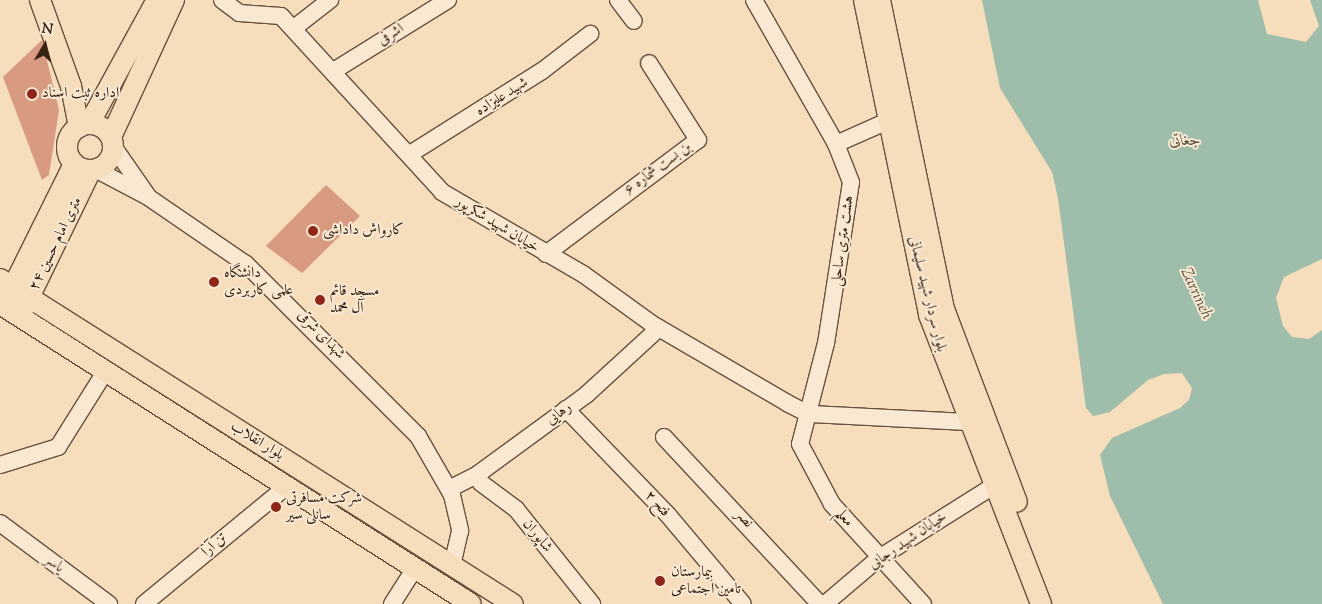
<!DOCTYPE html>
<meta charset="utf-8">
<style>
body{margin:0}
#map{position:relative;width:1322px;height:604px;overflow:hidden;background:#f6ddbb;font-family:"Sorts Mill Goudy",Amiri,serif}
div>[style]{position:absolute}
.water>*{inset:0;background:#9ebdaa}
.building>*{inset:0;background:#d89a81}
.roads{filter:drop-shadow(1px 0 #68523e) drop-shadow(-1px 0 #68523e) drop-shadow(0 1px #68523e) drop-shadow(0 -1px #68523e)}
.minor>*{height:16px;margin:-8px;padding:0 8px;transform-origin:8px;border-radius:8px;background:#f9e9d3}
.major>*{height:20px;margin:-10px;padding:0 10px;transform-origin:10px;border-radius:10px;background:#f6ddbb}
.major>.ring{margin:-10px;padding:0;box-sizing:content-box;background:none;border:20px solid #f6ddbb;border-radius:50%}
.dots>*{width:14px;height:14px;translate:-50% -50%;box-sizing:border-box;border:2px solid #f9e9d3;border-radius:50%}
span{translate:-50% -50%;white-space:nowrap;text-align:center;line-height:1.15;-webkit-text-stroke:4px #f9e9d3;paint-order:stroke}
.street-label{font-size:15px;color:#382415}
.poi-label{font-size:15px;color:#382415}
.left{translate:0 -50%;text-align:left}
.water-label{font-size:16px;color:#575242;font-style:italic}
.north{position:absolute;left:20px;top:20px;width:50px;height:50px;-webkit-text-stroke:4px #f9e9d3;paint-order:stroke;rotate:8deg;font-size:14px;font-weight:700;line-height:20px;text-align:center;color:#382415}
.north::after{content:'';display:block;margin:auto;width:18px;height:22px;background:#382415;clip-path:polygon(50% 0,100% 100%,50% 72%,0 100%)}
</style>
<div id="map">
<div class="water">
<i style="clip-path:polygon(982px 0,1258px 0,1267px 34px,1306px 42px,1319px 26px,1310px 0,1322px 0,1322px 259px,1284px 277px,1276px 298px,1283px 326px,1292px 337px,1309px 339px,1322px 330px,1322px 604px,1163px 604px,1110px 496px,1100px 455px,1112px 438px,1180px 408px,1189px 400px,1192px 388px,1182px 373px,1164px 374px,1148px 380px,1110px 412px,1093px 416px,1086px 408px,1058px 198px,1052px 172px,1000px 88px)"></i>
</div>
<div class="building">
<i style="clip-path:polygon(42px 40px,59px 110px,49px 175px,42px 180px,3px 77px)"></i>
<i style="clip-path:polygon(326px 185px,360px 216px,302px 273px,266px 246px)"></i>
</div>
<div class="roads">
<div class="minor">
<i style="left:222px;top:0;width:21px;rotate:37deg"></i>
<i style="left:239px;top:13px;width:42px;rotate:4.1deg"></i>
<i style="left:281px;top:16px;width:239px;rotate:47.5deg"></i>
<i style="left:442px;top:192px;width:163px;rotate:30.2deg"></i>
<i style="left:583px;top:274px;width:85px;rotate:35.9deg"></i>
<i style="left:652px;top:324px;width:156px;rotate:30.3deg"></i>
<i style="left:787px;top:403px;width:25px;rotate:27deg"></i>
<i style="left:809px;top:414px;width:160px;rotate:2.9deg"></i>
<i style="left:618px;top:0;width:26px;rotate:53deg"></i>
<i style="left:754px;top:0;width:166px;rotate:60.3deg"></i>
<i style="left:836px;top:144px;width:41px;rotate:68.5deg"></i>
<i style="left:851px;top:182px;width:163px;rotate:98.8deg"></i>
<i style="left:826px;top:343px;width:104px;rotate:104.4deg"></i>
<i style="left:800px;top:444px;width:68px;rotate:61.9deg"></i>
<i style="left:832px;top:504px;width:135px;rotate:47.7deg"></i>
<i style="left:294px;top:28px;width:46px;rotate:-37.9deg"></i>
<i style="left:335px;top:70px;width:133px;rotate:-31.8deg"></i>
<i style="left:836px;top:144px;width:57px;rotate:-23.9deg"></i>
<i style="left:113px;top:146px;width:60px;rotate:55.2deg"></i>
<i style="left:410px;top:154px;width:156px;rotate:-32.2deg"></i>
<i style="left:542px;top:71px;width:61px;rotate:-37.6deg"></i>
<i style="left:95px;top:169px;width:60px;rotate:27.8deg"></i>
<i style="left:148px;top:197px;width:119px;rotate:34.4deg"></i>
<i style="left:246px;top:264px;width:243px;rotate:45deg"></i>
<i style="left:418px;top:436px;width:68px;rotate:60deg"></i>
<i style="left:452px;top:495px;width:37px;rotate:77deg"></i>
<i style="left:460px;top:531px;width:35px;rotate:103deg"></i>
<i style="left:546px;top:254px;width:190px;rotate:-36.9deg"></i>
<i style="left:698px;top:140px;width:91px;rotate:-122.5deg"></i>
<i style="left:566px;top:409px;width:147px;rotate:46.1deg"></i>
<i style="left:668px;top:515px;width:116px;rotate:49.9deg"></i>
<i style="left:664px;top:437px;width:229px;rotate:47deg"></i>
<i style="left:0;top:465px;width:61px;rotate:-17.2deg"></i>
<i style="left:58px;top:447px;width:89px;rotate:-57.9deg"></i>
<i style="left:478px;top:474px;width:9px;rotate:72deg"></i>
<i style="left:481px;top:483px;width:44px;rotate:36.6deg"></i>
<i style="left:516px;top:509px;width:122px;rotate:51.3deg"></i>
<i style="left:449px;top:489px;width:33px;rotate:-27deg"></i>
<i style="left:478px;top:474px;width:134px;rotate:-36.2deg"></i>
<i style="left:586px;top:395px;width:99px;rotate:-42.5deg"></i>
<i style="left:0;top:523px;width:136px;rotate:36.6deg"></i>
<i style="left:144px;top:604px;width:185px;rotate:-39.5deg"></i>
<i style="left:392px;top:604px;width:43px;rotate:-57.4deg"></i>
<i style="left:825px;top:604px;width:71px;rotate:-40.4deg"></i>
<i style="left:879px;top:558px;width:137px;rotate:-32.2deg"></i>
</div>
<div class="major">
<i style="left:40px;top:0;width:91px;rotate:70.2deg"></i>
<i style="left:71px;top:86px;width:42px;rotate:79deg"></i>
<i style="left:864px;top:0;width:322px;rotate:78.3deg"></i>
<i style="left:929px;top:315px;width:310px;rotate:68.8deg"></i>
<i style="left:880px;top:0;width:316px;rotate:78.3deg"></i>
<i style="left:944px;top:309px;width:206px;rotate:69.3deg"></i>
<i style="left:89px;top:124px;width:141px;rotate:-61.3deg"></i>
<i class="ring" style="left:67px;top:124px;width:26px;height:26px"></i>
<i style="left:111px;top:137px;width:151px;rotate:-65.3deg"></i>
<i style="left:0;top:279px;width:607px;rotate:32.36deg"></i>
<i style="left:7px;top:299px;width:151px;rotate:-63.6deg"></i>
<i style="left:0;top:304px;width:558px;rotate:32.49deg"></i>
<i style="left:24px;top:308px;width:153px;rotate:-64.1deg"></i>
</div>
</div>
<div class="dots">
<i style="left:32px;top:94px;background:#8f2418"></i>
<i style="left:313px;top:231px;background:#8f2418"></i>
<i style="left:214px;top:282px;background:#8f2418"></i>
<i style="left:320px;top:300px;background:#8f2418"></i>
<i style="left:276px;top:507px;background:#8f2418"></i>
<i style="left:660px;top:581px;background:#8f2418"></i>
</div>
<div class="street-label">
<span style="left:391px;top:35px;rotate:-32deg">اشرفی</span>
<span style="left:502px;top:97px;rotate:-32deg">شهید علیزاده</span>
<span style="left:658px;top:169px;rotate:-36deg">بن بست شماره ۶</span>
<span style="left:497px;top:225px;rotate:31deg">خیابان شهید شکرپور</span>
<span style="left:843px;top:241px;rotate:-82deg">هشت متری ساحلی</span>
<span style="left:56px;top:244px;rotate:-64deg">۲۴ متری امام حسین</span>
<span style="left:927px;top:294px;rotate:76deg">بلوار سردار شهید سلیمانی</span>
<span style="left:321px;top:335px;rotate:46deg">شهدای شرقی</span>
<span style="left:559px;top:414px;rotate:-36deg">رهایی</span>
<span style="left:257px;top:441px;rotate:32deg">بلوار انقلاب</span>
<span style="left:657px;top:504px;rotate:47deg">فتح ۲</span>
<span style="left:844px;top:518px;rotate:49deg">معلم</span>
<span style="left:744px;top:519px;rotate:48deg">نصر</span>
<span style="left:537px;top:536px;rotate:51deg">شاپوران</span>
<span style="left:908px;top:541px;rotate:-34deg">خیابان شهید رجایی</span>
<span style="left:215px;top:545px;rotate:-40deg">تن آرا</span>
<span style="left:54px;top:564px;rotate:36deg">یاسر</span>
</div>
<div class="poi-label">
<span class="left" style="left:42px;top:94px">اداره ثبت اسناد</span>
<span class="left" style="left:323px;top:231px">کارواش داداشی</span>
<span class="left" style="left:224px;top:282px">دانشگاه<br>علمی کاربردی</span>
<span class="left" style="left:330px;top:300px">مسجد قائم<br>آل محمد</span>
<span class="left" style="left:286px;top:507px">شرکت مسافرتی<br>سانلی سیر</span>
<span class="left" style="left:671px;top:581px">بیمارستان<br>تامین اجتماعی</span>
</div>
<div class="water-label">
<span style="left:1185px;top:142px">جغاتی</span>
<span style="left:1195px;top:294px;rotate:65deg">Zarrineh</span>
</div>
<div class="north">N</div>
</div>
